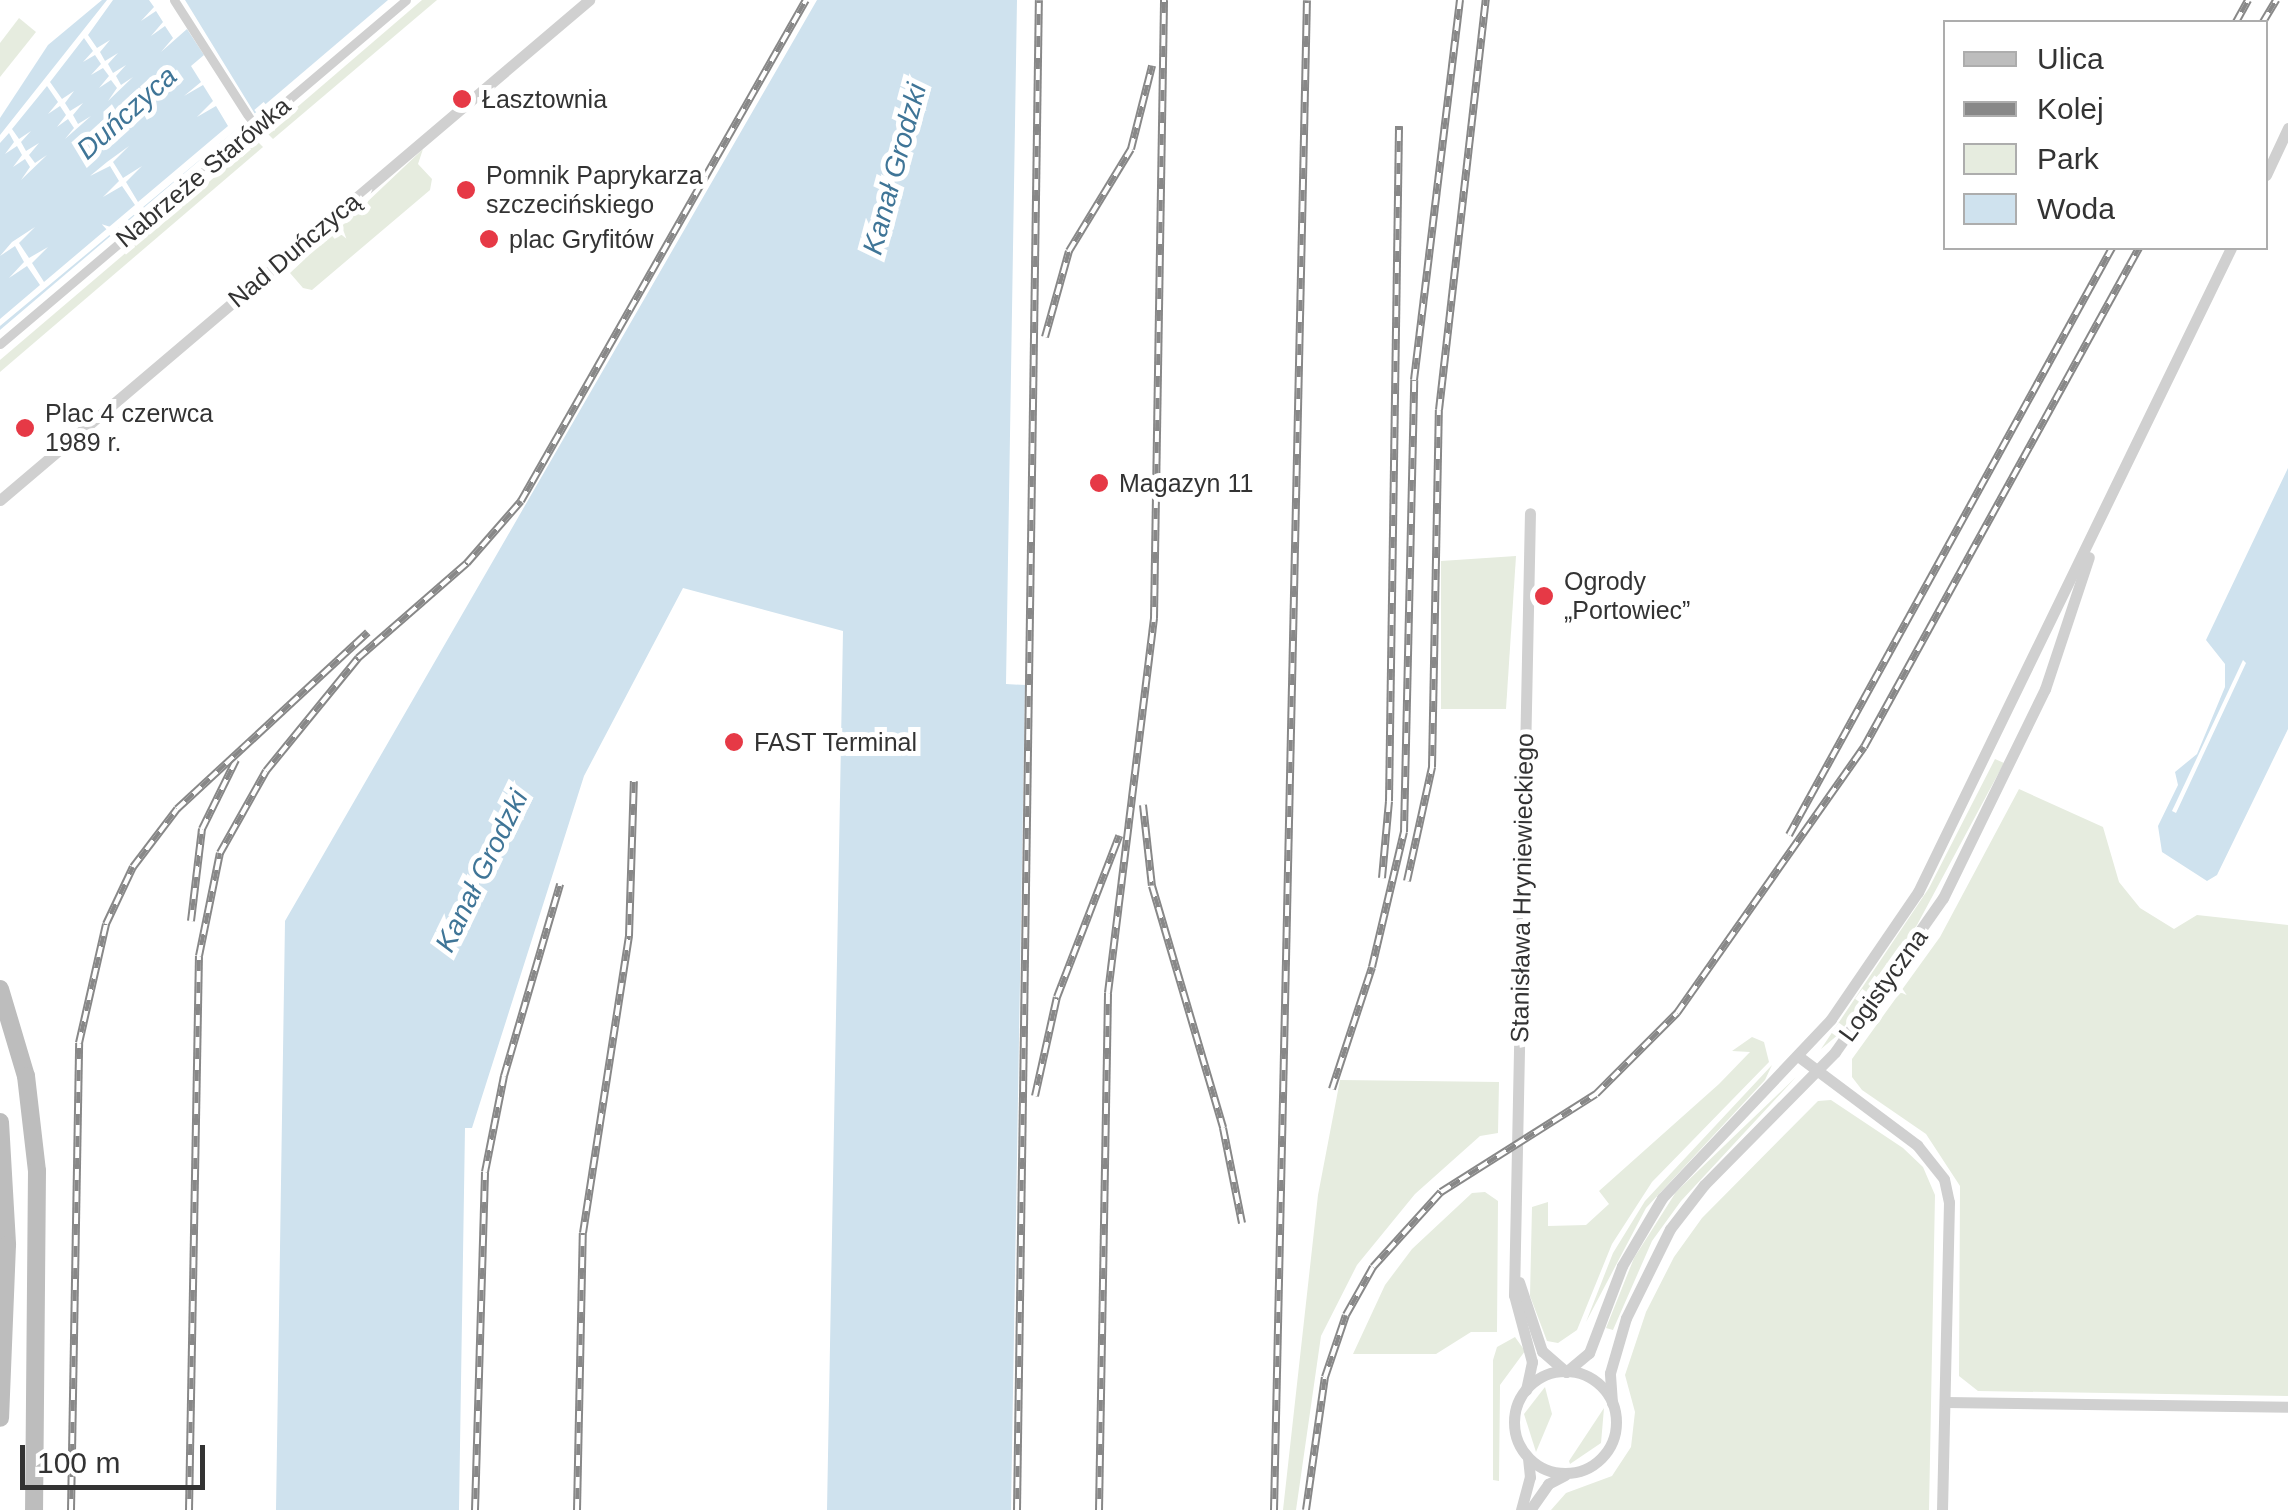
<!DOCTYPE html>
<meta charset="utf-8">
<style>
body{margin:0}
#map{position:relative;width:2288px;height:1510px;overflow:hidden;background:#fff;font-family:Arial,sans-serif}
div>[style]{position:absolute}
.green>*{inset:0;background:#e6ecdf}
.water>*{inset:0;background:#cfe2ee}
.pier>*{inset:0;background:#fff}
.pedestrian>*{height:9px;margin:-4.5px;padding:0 4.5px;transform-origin:4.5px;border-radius:4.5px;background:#d0d0d0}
.minor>*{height:11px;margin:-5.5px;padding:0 5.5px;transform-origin:5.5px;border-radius:5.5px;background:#d0d0d0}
.minor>.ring{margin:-5.5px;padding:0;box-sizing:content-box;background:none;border:11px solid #d0d0d0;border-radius:50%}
.secondary>*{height:18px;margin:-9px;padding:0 9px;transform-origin:9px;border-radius:9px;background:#bdbdbd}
.rail>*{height:8px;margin-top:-4px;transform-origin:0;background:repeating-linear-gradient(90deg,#fff 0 11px,#888 0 22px);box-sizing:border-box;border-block:2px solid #888}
.dots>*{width:28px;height:28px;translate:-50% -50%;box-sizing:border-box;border:5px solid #fff;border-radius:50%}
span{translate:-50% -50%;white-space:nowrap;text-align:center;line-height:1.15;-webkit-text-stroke:10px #fff;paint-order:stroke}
.poi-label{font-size:25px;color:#333}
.left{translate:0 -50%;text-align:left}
.street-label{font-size:25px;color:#333}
.water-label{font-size:28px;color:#3f7597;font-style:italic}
.legend{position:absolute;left:1943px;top:20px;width:325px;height:230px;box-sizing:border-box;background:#fff;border:2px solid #adadad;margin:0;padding:12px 18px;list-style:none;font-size:30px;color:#333}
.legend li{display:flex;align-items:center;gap:20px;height:50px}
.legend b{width:50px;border:2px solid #adadad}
.scale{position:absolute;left:20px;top:1445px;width:185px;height:45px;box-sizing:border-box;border:5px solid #333;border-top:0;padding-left:12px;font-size:30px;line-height:35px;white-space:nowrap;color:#333;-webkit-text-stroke:8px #fff;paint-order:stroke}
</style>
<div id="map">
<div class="green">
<i style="clip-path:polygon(422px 0,437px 0,273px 139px,267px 133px)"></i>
<i style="clip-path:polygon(19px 18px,36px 32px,0 77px,0 43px)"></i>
<i style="clip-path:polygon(257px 141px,263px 147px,0 372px,0 360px)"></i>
<i style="clip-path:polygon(423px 149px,418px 164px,432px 179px,430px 190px,312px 290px,303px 288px,290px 273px,305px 259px,301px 254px,320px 237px,326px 241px)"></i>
<i style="clip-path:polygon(1516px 556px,1506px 709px,1441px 709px,1441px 561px)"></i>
<i style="clip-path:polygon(1995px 759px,2004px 763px,1917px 925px,1839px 1034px,1821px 1049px,1929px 888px)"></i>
<i style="clip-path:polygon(2019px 789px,2103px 827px,2119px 882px,2140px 908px,2174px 929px,2197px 915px,2288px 925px,2288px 1396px,1978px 1391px,1959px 1376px,1960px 1186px,1926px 1134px,1862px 1090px,1852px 1077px,1852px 1059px,1940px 937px)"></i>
<i style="clip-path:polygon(1752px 1037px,1764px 1042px,1769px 1062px,1652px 1182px,1612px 1244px,1577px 1330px,1558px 1343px,1547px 1341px,1530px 1296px,1532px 1207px,1548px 1202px,1548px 1226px,1586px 1225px,1609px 1204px,1599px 1191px,1719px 1084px,1750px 1052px,1732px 1051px)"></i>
<i style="clip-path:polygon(1772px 1065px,1765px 1080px,1646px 1208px,1586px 1322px,1613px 1253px,1645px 1201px)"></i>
<i style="clip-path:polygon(1796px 1077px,1681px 1201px,1652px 1241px,1613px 1330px,1606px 1328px,1634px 1258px,1676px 1192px)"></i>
<i style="clip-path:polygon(1340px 1080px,1499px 1082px,1498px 1133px,1480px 1136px,1415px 1194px,1357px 1265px,1321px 1336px,1296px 1510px,1283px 1510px,1318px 1195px)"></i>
<i style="clip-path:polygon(1831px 1100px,1903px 1148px,1923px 1167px,1935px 1195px,1929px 1510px,1551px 1510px,1566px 1493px,1612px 1476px,1631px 1447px,1635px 1412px,1625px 1375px,1646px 1312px,1674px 1257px,1702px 1218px,1818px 1101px)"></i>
<i style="clip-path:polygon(1485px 1192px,1498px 1201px,1497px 1332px,1471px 1332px,1436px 1354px,1353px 1354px,1385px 1285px,1412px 1249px,1472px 1193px)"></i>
<i style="clip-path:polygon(1515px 1337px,1525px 1351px,1500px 1385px,1499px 1481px,1493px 1480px,1493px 1360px,1497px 1347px)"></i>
<i style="clip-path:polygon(1545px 1387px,1552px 1414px,1536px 1452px,1524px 1414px)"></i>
<i style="clip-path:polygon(1604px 1408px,1601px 1443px,1570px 1464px,1569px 1461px)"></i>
</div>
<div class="water">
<i style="clip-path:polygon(102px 0,388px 0,0 330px,0 118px,48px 45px)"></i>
<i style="clip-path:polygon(817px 0,1017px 0,1006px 684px,1025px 685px,1011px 1510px,827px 1510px,843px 631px,683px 588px,584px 776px,472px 1128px,465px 1128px,459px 1510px,276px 1510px,285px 921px)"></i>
<i style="clip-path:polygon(2288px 468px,2288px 729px,2217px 875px,2207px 881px,2162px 852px,2158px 826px,2178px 785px,2175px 772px,2197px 754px,2225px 687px,2225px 664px,2206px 640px)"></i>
</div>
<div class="pier">
<i style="clip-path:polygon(107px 0,113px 0,88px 35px,97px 48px,110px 40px,100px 52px,105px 61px,118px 53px,108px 64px,113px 73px,126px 65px,116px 76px,121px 85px,133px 77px,108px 101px,117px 88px,111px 80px,99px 88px,109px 76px,103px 68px,91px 75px,101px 64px,95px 55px,83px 62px,93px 51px,84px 38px,50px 82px,62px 99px,74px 91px,65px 103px,70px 111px,83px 103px,73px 115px,78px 124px,91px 116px,65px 139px,74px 128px,68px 119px,57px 127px,66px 115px,60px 106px,48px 114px,58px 102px,47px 86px,12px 129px,19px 139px,31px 131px,21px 142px,26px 151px,39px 143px,29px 155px,35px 163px,47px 155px,21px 180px,30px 167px,25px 159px,13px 167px,22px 155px,17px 146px,5px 154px,14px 142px,9px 133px,0 143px,0 135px)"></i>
<i style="clip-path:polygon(149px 0,185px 0,255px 114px,0 326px,0 319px,40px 285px,27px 266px,9px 278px,24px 262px,15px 246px,0 256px,12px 242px,35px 227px,19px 243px,29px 258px,48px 247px,32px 263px,44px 282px,135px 205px,122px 186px,103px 197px,119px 181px,110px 166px,90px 176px,107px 162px,129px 146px,113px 162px,123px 178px,142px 166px,126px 182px,138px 202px,228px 126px,216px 106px,197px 117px,213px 101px,203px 85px,184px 96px,201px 82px,191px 66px,204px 55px,187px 29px,161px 52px,173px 38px,165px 26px,151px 36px,163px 22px,156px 11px,141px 21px,154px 7px)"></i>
<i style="clip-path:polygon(2243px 660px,2246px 663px,2176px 813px,2172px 811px)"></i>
</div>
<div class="pedestrian">
<i style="left:174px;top:0;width:152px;rotate:57.4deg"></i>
<i style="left:0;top:344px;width:532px;rotate:-40.27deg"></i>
</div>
<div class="minor">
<i style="left:2266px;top:175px;width:52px;rotate:-64.9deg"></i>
<i style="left:0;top:500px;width:773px;rotate:-40.33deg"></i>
<i style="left:1798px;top:1056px;width:149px;rotate:36.8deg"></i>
<i style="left:1917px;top:1145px;width:43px;rotate:51.5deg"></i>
<i style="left:1944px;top:1179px;width:24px;rotate:78deg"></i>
<i style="left:1949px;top:1202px;width:308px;rotate:91.3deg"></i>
<i style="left:1519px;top:1282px;width:73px;rotate:71.6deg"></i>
<i style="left:1542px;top:1351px;width:32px;rotate:41deg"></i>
<i class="ring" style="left:1514px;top:1371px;width:91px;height:91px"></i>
<i style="left:1566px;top:1372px;width:30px;rotate:-40deg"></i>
<i style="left:1589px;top:1353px;width:93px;rotate:-69.2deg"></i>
<i style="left:1622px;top:1266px;width:79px;rotate:-59.5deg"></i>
<i style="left:1662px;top:1198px;width:246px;rotate:-46.6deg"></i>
<i style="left:1831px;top:1019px;width:154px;rotate:-55.6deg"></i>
<i style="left:1918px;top:892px;width:716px;rotate:-64.08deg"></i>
<i style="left:1526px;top:1390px;width:29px;rotate:-78deg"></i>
<i style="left:1532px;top:1362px;width:69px;rotate:-105deg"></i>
<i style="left:1514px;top:1295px;width:782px;rotate:-88.83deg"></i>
<i style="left:1946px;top:1402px;width:342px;rotate:0.8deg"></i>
<i style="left:1612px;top:1403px;width:30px;rotate:-94deg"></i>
<i style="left:1610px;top:1373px;width:57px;rotate:-73.8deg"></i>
<i style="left:1626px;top:1318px;width:99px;rotate:-63.7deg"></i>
<i style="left:1670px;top:1229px;width:56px;rotate:-52.3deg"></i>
<i style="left:1704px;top:1185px;width:187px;rotate:-45.4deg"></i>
<i style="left:1835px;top:1052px;width:188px;rotate:-55deg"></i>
<i style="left:1943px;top:898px;width:233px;rotate:-64deg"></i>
<i style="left:2045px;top:689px;width:139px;rotate:-71.6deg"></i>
<i style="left:1521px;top:1510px;width:34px;rotate:-75deg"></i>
<i style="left:1530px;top:1477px;width:19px;rotate:-96deg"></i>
<i style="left:1530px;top:1510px;width:32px;rotate:-55deg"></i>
<i style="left:1548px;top:1484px;width:19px;rotate:-28deg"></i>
</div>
<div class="secondary">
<i style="left:0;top:989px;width:91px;rotate:73.4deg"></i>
<i style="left:26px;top:1076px;width:96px;rotate:83.4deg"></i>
<i style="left:37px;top:1171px;width:339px;rotate:90.5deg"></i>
<i style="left:0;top:1122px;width:123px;rotate:86.7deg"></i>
<i style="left:7px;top:1245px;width:173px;rotate:92.3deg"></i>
</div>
<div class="rail">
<i style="left:2236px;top:22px;width:25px;rotate:-61deg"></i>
<i style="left:2263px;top:22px;width:26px;rotate:-59deg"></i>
<i style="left:1045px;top:337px;width:89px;rotate:-74.4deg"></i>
<i style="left:1069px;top:251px;width:119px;rotate:-58.7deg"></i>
<i style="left:1131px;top:149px;width:86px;rotate:-75.8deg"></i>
<i style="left:1143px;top:805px;width:81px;rotate:83.7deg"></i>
<i style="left:1152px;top:886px;width:252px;rotate:73.6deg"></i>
<i style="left:1223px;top:1128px;width:97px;rotate:78.7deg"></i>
<i style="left:1789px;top:835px;width:670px;rotate:-61.18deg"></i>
<i style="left:1382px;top:878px;width:77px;rotate:-84.8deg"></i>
<i style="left:1389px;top:801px;width:675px;rotate:-89.15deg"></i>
<i style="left:1407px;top:881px;width:117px;rotate:-77.6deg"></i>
<i style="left:1432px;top:767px;width:357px;rotate:-88.9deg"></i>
<i style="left:1439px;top:410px;width:413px;rotate:-83.5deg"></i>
<i style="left:191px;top:921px;width:93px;rotate:-83.2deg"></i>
<i style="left:202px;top:829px;width:77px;rotate:-63.8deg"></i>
<i style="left:1332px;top:1089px;width:128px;rotate:-71.8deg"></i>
<i style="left:1372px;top:967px;width:139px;rotate:-76.7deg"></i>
<i style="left:1404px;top:832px;width:452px;rotate:-88.7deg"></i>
<i style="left:1414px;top:380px;width:383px;rotate:-83.1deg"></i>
<i style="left:1035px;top:1096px;width:101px;rotate:-77.5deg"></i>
<i style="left:1057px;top:997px;width:173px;rotate:-68.9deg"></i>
<i style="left:71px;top:1510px;width:467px;rotate:-89deg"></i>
<i style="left:79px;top:1043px;width:122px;rotate:-77.2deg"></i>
<i style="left:106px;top:924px;width:63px;rotate:-64.7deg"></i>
<i style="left:133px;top:867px;width:73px;rotate:-52.8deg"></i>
<i style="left:177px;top:809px;width:260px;rotate:-42.8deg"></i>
<i style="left:189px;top:1510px;width:554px;rotate:-88.97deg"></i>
<i style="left:199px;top:956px;width:105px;rotate:-78.5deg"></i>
<i style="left:220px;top:853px;width:94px;rotate:-60.7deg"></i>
<i style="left:266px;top:771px;width:146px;rotate:-50.8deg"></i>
<i style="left:358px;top:658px;width:145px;rotate:-41.1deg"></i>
<i style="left:467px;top:563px;width:82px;rotate:-48.9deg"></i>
<i style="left:521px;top:501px;width:576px;rotate:-60.37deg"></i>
<i style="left:475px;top:1510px;width:338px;rotate:-88.3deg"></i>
<i style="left:485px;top:1172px;width:98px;rotate:-78.8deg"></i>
<i style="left:504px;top:1076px;width:200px;rotate:-73.7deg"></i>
<i style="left:577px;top:1510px;width:277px;rotate:-88.8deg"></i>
<i style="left:583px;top:1233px;width:301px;rotate:-81.2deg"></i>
<i style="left:629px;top:936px;width:155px;rotate:-88.2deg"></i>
<i style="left:1017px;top:1510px;width:1510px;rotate:-89.17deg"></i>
<i style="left:1099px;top:1510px;width:517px;rotate:-89deg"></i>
<i style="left:1108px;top:993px;width:378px;rotate:-83deg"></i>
<i style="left:1154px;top:618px;width:618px;rotate:-89.07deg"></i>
<i style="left:1274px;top:1510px;width:1510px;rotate:-88.75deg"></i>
<i style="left:1306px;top:1510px;width:134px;rotate:-81.9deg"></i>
<i style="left:1325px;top:1377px;width:65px;rotate:-71.3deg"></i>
<i style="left:1346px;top:1315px;width:55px;rotate:-60.6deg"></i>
<i style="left:1373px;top:1267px;width:101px;rotate:-47.8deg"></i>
<i style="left:1441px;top:1192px;width:183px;rotate:-32.3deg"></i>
<i style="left:1596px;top:1094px;width:115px;rotate:-45deg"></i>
<i style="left:1677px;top:1013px;width:325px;rotate:-54.9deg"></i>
<i style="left:1864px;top:747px;width:570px;rotate:-61.14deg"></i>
</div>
<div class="dots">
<i style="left:462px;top:99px;background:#e63946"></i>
<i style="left:466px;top:190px;background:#e63946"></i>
<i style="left:489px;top:239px;background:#e63946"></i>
<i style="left:25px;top:428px;background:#e63946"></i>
<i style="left:1099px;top:483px;background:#e63946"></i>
<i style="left:1544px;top:596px;background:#e63946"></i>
<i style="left:734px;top:742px;background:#e63946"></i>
</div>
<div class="poi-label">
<span class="left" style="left:482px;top:99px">Łasztownia</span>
<span class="left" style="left:486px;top:190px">Pomnik Paprykarza<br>szczecińskiego</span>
<span class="left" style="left:509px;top:239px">plac Gryfitów</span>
<span class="left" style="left:45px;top:428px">Plac 4 czerwca<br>1989 r.</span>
<span class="left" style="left:1119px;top:483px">Magazyn 11</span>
<span class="left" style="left:1564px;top:596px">Ogrody<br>„Portowiec”</span>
<span class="left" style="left:754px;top:742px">FAST Terminal</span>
</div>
<div class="street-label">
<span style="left:203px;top:172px;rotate:-40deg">Nabrzeże Starówka</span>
<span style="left:294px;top:250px;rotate:-40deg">Nad Duńczycą</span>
<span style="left:1522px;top:888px;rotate:-89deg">Stanisława Hryniewieckiego</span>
<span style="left:1883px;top:985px;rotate:-54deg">Logistyczna</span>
</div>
<div class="water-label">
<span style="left:127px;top:113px;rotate:-42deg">Duńczyca</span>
<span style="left:895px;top:169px;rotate:-75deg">Kanał Grodzki</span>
<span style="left:482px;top:871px;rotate:-64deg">Kanał Grodzki</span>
</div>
<ul class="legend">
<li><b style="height:12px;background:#bdbdbd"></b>Ulica</li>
<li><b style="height:12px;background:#888"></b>Kolej</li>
<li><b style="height:28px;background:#e6ecdf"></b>Park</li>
<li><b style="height:28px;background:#cfe2ee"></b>Woda</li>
</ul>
<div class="scale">100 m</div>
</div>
